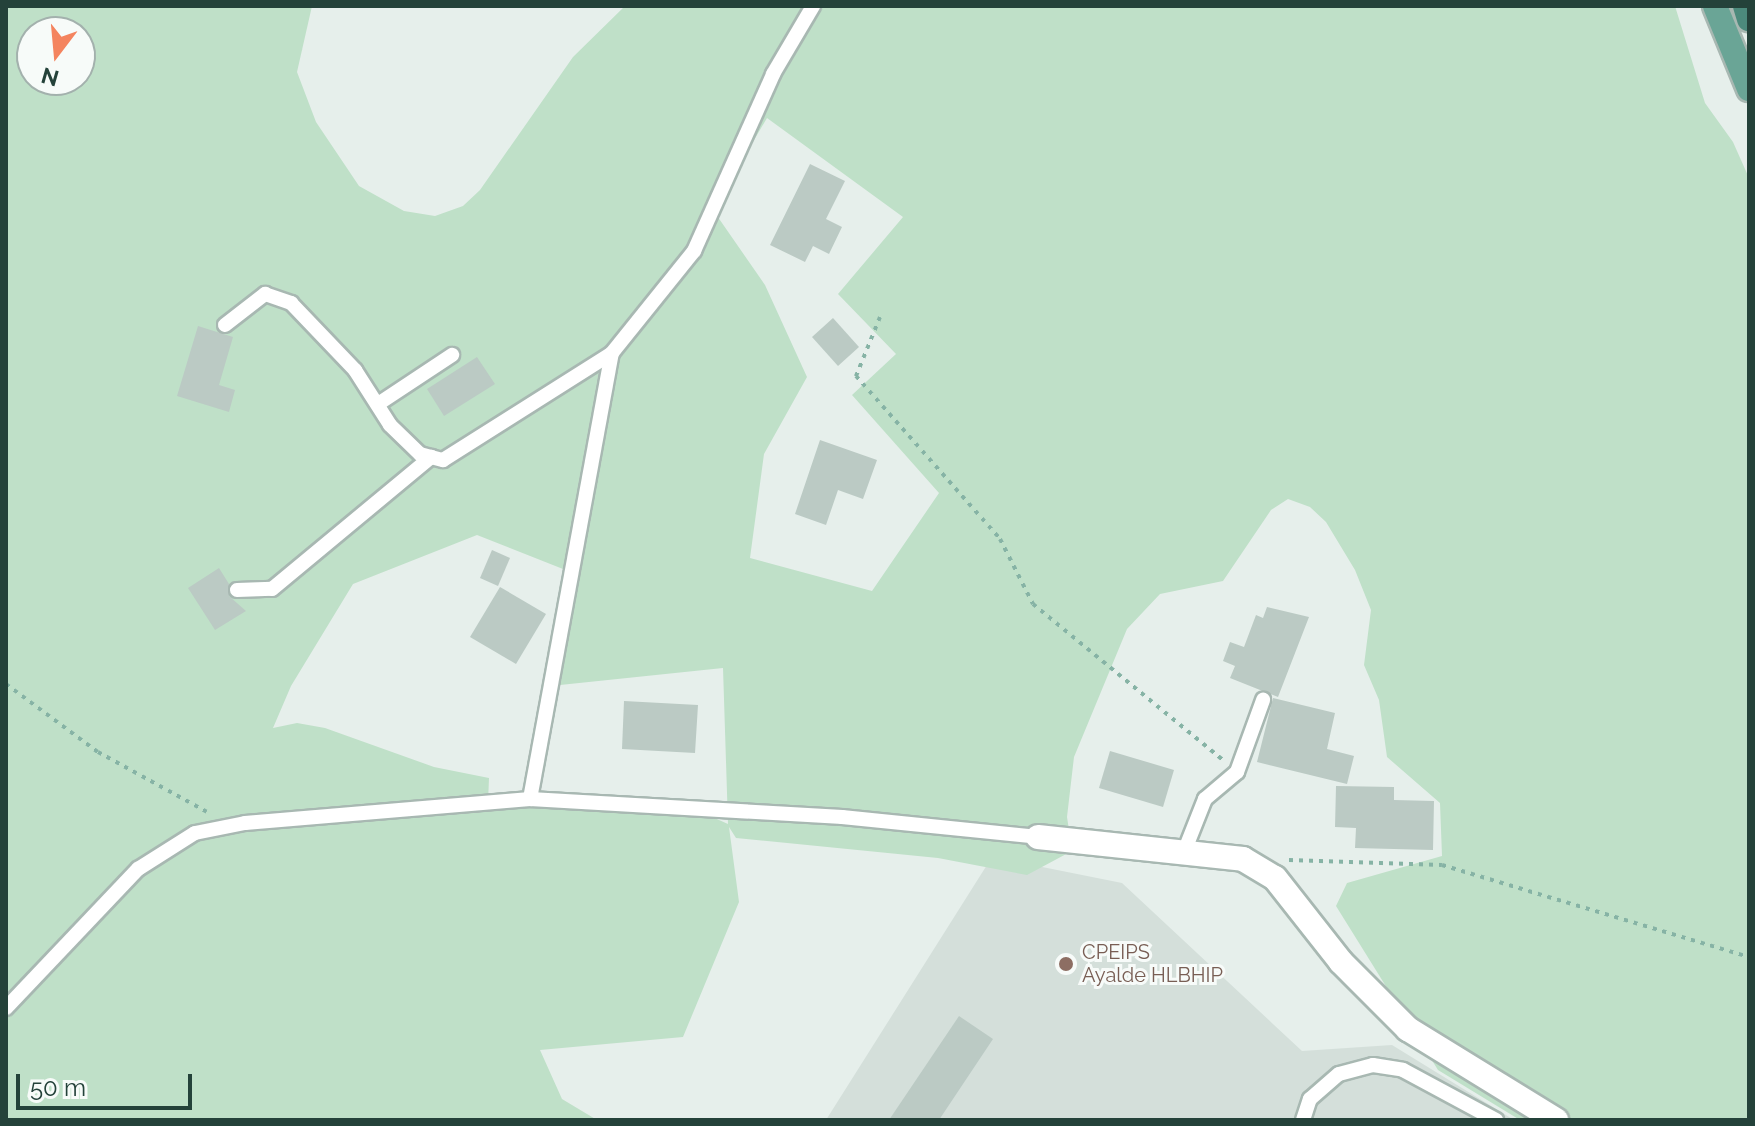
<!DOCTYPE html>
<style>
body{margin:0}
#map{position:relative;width:1755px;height:1126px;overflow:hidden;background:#e6efeb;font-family:Raleway,sans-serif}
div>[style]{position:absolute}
.built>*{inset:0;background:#d4dfda}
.green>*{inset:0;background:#bfe0c8}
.building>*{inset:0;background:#bbcac4}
.path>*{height:4px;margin-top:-2px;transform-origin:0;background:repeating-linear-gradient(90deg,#86b3a5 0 4px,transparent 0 10px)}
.roads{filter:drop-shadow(2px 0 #a8b8b2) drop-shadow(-2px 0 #a8b8b2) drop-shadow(0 2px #a8b8b2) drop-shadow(0 -2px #a8b8b2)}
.service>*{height:14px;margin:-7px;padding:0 7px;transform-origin:7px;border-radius:7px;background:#fff}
.minor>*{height:24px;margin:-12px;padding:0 12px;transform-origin:12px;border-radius:12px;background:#fff}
.primary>*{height:24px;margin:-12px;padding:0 12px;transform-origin:12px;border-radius:12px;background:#6aa596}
.trunk>*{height:24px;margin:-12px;padding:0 12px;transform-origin:12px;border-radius:12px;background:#4c8a7c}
.dots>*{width:22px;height:22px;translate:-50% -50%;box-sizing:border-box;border:4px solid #f7fbf9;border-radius:50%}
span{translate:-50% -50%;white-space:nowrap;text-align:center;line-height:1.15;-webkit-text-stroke:6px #f7fbf9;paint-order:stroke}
.education-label{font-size:20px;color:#785e54}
.left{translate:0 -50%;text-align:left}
.frame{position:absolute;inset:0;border:8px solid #24423a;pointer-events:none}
.north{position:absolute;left:16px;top:16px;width:80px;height:80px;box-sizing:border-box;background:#f7fbf9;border:2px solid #a3b1ad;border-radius:50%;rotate:196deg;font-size:22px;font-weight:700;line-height:32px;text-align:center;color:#24423a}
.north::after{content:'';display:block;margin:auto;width:28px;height:36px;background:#f4845f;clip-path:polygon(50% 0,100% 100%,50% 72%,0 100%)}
.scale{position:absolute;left:16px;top:1074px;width:176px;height:36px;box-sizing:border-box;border:4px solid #24423a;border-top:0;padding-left:10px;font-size:24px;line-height:28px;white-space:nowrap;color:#24423a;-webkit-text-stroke:6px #f7fbf9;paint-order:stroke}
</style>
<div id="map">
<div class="built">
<i style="clip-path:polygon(992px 857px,1122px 883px,1302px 1051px,1392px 1045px,1514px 1120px,826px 1120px)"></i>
</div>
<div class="green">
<i style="clip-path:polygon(evenodd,6px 6px,312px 6px,297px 72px,316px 122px,359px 186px,404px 211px,435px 216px,463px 206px,480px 190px,573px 57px,625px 6px,1675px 6px,1705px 103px,1733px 142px,1749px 178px,1749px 1120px,1520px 1120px,1438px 1070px,1336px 906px,1347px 883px,1442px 856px,1440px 803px,1387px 757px,1379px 700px,1364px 665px,1371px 610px,1355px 570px,1326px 522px,1310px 507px,1288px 499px,1271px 510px,1223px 581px,1160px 594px,1127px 629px,1074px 757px,1067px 817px,1069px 830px,1083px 845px,1027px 875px,938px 858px,736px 838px,729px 827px,739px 902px,683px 1037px,540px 1050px,562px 1099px,597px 1120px,6px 1120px,6px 6px,32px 32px,80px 32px,80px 80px,32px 80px,32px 32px,6px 6px,767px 118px,903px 217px,838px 294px,896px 354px,852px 395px,939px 493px,872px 591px,750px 558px,764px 454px,807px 377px,765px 285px,713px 210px,767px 118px,6px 6px,477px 535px,563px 569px,560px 685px,723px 668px,728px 824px,710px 816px,649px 806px,488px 803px,489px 778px,434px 767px,325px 728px,297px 723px,273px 728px,291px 686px,353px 584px,477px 535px)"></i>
</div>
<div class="building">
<i style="clip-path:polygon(810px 164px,845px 181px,826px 219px,842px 227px,829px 254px,813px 246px,805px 262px,770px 245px)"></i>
<i style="clip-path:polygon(833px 318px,859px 347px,838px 366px,812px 337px)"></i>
<i style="clip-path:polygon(198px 326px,233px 337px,219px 385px,235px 390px,229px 412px,177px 396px)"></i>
<i style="clip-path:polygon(477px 357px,495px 384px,444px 416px,427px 389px)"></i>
<i style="clip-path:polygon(820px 440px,877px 460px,863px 499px,838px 490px,826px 525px,795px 514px)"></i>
<i style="clip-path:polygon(492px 550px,510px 558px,498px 586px,480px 578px)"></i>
<i style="clip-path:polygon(219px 568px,229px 584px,229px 596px,246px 611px,215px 630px,188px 588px)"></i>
<i style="clip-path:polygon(500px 587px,546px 614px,516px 664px,470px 637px)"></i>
<i style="clip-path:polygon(1267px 607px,1309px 617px,1278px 697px,1230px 678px,1235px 666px,1223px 661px,1230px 642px,1244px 647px,1256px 615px,1263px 618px)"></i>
<i style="clip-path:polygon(1273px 698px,1335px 713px,1327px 749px,1354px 756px,1347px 784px,1257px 762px)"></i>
<i style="clip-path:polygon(624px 701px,698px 705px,695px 753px,622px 749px)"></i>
<i style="clip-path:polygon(1110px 751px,1174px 770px,1163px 807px,1099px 788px)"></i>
<i style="clip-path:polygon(1336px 786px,1394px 787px,1394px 800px,1434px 801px,1433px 850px,1355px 848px,1356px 828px,1335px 827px)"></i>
<i style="clip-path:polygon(959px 1016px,993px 1039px,939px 1120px,889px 1120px)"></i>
</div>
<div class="path">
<i style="left:880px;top:317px;width:64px;rotate:112.1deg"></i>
<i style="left:856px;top:376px;width:217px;rotate:48.5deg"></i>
<i style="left:1000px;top:539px;width:73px;rotate:63.1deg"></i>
<i style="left:1033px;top:604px;width:246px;rotate:39.4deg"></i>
<i style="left:6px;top:684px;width:114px;rotate:36.5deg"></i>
<i style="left:98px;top:752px;width:124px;rotate:28.8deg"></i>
<i style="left:1289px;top:860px;width:153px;rotate:1.9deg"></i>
<i style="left:1442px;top:865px;width:320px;rotate:16.7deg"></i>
</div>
<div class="roads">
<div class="service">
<i style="left:225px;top:325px;width:51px;rotate:-37.8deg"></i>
<i style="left:265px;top:294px;width:28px;rotate:19deg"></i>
<i style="left:291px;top:303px;width:93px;rotate:46.3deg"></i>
<i style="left:355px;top:370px;width:65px;rotate:57.5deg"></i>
<i style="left:390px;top:425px;width:42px;rotate:44deg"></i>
<i style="left:420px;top:454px;width:24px;rotate:15deg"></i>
<i style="left:443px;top:460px;width:200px;rotate:-32.3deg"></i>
<i style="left:378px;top:404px;width:89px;rotate:-33.5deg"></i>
<i style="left:237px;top:590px;width:35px;rotate:-2deg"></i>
<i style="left:272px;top:589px;width:207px;rotate:-39.7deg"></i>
<i style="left:530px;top:799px;width:453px;rotate:-79.6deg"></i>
<i style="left:612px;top:353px;width:131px;rotate:-51.2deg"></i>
<i style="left:694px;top:251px;width:194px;rotate:-65.9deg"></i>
<i style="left:773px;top:74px;width:79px;rotate:-59.5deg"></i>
<i style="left:1184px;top:852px;width:57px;rotate:-68.4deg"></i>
<i style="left:1205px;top:799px;width:42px;rotate:-40.2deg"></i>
<i style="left:1237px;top:772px;width:77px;rotate:-70.1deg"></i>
<i style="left:6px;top:1008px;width:192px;rotate:-46.5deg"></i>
<i style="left:138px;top:869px;width:67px;rotate:-32.3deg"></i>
<i style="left:195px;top:833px;width:51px;rotate:-11.3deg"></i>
<i style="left:245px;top:823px;width:286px;rotate:-4.8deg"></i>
<i style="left:530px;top:799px;width:313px;rotate:3.3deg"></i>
<i style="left:842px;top:817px;width:197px;rotate:5.8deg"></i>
<i style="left:1303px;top:1120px;width:22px;rotate:-72deg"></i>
<i style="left:1310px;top:1099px;width:38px;rotate:-41deg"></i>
<i style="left:1339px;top:1074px;width:35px;rotate:-15deg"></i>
<i style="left:1373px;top:1065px;width:30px;rotate:9deg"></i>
<i style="left:1403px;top:1070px;width:106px;rotate:28.3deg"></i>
</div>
<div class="minor">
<i style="left:1038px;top:837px;width:206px;rotate:6.1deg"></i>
<i style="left:1243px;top:859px;width:37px;rotate:31deg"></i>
<i style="left:1275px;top:878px;width:107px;rotate:51.8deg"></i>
<i style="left:1341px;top:962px;width:95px;rotate:45deg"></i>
<i style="left:1408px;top:1029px;width:174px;rotate:31.6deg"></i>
</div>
<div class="primary">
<i style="left:1715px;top:6px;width:90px;rotate:67.7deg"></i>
</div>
<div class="trunk">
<i style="left:1745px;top:6px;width:14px;rotate:73deg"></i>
</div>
</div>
<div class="dots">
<i style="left:1066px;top:964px;background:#8d6e63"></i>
</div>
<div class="education-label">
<span class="left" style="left:1082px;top:964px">CPEIPS<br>Ayalde HLBHIP</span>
</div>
<div class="frame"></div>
<div class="north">N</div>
<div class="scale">50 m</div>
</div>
